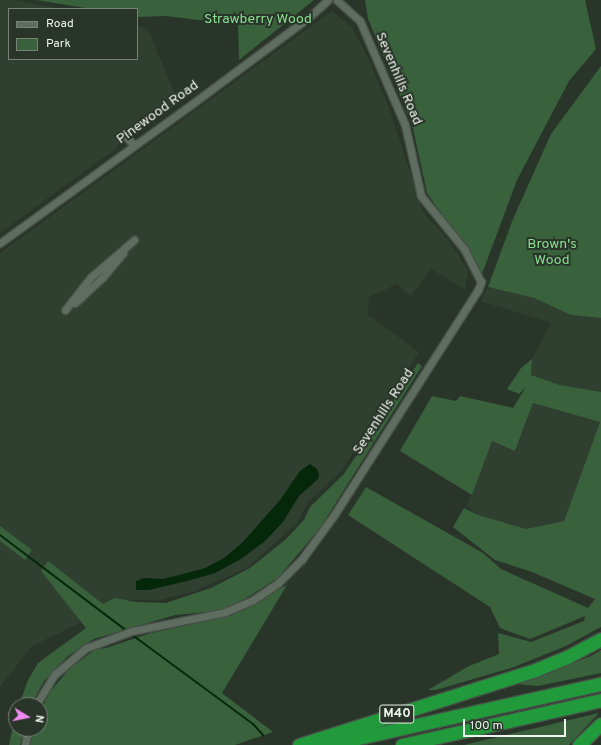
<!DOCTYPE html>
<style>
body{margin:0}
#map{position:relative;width:601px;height:745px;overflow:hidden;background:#2a352a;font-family:Overpass,sans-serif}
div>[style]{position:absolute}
.built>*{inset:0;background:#2f3f30}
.green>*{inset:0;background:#38613c}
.water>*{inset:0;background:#05280b}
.stream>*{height:2px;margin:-1px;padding:0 1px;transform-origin:1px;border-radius:1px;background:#05280b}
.roads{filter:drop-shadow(1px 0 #475048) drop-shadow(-1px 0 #475048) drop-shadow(0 1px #475048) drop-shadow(0 -1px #475048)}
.street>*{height:7px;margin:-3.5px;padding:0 3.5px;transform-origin:3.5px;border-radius:3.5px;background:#5f6c60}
.highway>*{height:13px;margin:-6.5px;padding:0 6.5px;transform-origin:6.5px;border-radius:6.5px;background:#219a3b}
span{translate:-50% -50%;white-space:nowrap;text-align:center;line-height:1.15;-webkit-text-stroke:4px #2a352a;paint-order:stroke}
.shield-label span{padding:1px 3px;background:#2a352a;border:1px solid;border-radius:3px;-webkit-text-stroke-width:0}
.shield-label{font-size:13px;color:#eef5ee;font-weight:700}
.park-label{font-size:14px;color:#88e090}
.street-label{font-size:14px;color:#eef5ee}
.legend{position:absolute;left:8px;top:8px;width:130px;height:52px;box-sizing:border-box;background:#2a352a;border:1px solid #788278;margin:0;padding:5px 7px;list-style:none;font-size:12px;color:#eef5ee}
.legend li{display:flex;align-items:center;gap:8px;height:20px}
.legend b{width:20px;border:1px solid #788278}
.north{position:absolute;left:8px;top:697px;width:40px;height:40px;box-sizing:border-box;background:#2a352a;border:1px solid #788278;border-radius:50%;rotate:100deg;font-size:11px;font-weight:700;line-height:16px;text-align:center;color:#eef5ee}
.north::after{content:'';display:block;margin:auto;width:14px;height:18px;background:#f18af4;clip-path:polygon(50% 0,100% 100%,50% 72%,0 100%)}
.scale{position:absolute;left:463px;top:719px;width:103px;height:18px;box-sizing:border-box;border:2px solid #eef5ee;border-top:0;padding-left:5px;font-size:12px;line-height:14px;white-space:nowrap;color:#eef5ee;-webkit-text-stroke:3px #2a352a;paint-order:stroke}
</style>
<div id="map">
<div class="built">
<i style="clip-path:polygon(0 0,16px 0,60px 9px,9px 9px,9px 59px,137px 59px,137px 26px,148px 29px,178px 103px,137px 134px,131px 132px,119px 141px,118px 147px,0 233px)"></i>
<i style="clip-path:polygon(332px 11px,353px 29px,369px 60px,389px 108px,423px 212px,450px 242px,468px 271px,465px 290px,431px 269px,411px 296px,397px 284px,369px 297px,368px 315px,419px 352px,342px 470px,308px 502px,298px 522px,247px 568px,195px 591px,159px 600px,127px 600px,32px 646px,0 687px,0 253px)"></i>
<i style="clip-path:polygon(488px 287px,534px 298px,571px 315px,601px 318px,601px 392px,560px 385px,531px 375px,532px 359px,551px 323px,481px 301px)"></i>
<i style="clip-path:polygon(533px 403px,600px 422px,564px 521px,526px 529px,478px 515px,467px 506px,492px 441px,516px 451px)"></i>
</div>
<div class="green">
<i style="clip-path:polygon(36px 0,314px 0,239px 60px,238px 25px,166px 16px,139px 17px,137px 16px,137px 9px,92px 9px)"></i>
<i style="clip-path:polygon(365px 0,585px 0,596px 49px,569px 81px,517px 180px,482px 274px,427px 193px,412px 124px,368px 19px)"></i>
<i style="clip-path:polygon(601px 66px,601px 318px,571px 315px,534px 298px,488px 287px,513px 219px,551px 134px)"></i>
<i style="clip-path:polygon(532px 359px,531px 375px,560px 385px,601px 392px,601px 627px,566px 646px,514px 667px,436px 690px,428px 690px,469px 666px,499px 654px,498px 633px,531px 642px,584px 621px,585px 616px,530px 639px,500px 628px,490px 607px,348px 515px,366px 487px,483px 553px,501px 569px,588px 608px,595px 599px,532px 572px,495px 560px,453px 527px,464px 508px,478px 515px,526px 529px,564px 521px,600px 422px,533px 403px,515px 451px,492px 441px,472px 495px,400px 451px,432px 396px,456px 401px,460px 396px,513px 408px,526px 387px,519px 394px,507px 389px,521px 368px)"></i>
<i style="clip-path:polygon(418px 363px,422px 366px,320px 528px,278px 578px,245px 599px,220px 611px,175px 615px,94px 639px,68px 656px,44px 681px,31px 705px,19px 705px,28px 680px,38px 663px,86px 628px,41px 571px,48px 561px,103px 604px,115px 598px,136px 602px,166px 603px,211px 588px,250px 568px,285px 540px,304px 520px,310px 507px,344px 474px)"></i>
<i style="clip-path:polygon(0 526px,32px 550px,25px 560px,0 541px)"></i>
<i style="clip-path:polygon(287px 585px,222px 693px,273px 732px,235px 745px,30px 745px,34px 729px,40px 729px,40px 712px,49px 693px,70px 668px,96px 649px,106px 648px,151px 633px,230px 616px)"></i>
<i style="clip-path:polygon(601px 650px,601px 673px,538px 686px,516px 684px,591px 656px)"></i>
<i style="clip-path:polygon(16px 712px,16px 729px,24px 729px,20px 745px,9px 745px)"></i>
<i style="clip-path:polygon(599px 713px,569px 745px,464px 745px)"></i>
</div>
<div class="water">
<i style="clip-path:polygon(310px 464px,317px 469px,319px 474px,318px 479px,299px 496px,283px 522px,265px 541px,241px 559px,215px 573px,191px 580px,149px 590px,136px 590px,136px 581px,144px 578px,163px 579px,183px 574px,205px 568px,224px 558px,242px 543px,280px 500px,300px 471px)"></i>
</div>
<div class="stream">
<i style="left:0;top:535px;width:159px;rotate:37.1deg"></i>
<i style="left:131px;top:634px;width:152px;rotate:36.4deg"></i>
<i style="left:253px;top:724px;width:15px;rotate:48deg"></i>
</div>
<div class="roads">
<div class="street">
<i style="left:125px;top:136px;width:13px;rotate:45deg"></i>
<i style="left:0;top:243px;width:237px;rotate:-35.9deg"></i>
<i style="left:192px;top:104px;width:144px;rotate:-36.6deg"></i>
<i style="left:308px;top:18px;width:27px;rotate:-42deg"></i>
<i style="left:75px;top:303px;width:37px;rotate:-43deg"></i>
<i style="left:102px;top:278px;width:33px;rotate:-50deg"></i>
<i style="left:65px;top:310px;width:42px;rotate:-51.8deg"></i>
<i style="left:91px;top:277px;width:57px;rotate:-40.7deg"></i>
<i style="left:36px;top:705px;width:35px;rotate:-59deg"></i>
<i style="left:54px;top:675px;width:42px;rotate:-40.2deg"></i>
<i style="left:86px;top:648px;width:49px;rotate:-20.3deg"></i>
<i style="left:132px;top:631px;width:95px;rotate:-11.5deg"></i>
<i style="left:225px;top:612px;width:30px;rotate:-23deg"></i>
<i style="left:253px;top:600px;width:30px;rotate:-34deg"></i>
<i style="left:278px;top:583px;width:34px;rotate:-45deg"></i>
<i style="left:302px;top:559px;width:54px;rotate:-54deg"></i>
<i style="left:334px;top:515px;width:267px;rotate:-57.4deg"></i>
<i style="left:478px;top:290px;width:9px;rotate:-69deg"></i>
<i style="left:481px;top:282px;width:36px;rotate:-117deg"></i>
<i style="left:465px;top:250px;width:70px;rotate:-129.2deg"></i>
<i style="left:421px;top:196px;width:73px;rotate:-102.7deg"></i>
<i style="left:405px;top:125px;width:113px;rotate:-113.4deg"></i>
<i style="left:360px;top:21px;width:31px;rotate:-138deg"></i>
<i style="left:25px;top:745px;width:16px;rotate:-79deg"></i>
</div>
<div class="highway">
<i style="left:299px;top:745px;width:248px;rotate:-17.6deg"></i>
<i style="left:535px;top:670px;width:35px;rotate:-22deg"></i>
<i style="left:567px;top:657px;width:38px;rotate:-28deg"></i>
<i style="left:327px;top:745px;width:281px;rotate:-12.6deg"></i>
<i style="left:402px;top:745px;width:204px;rotate:-12.7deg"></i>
<i style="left:579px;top:745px;width:30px;rotate:-44deg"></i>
</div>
</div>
<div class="shield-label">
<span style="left:397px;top:714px">M40</span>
</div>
<div class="park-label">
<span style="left:258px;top:20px">Strawberry Wood</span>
<span style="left:552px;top:253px">Brown's<br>Wood</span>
</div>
<div class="street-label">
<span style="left:398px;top:79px;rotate:67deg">Sevenhills Road</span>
<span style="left:158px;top:113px;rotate:-36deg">Pinewood Road</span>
<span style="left:384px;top:412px;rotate:-57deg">Sevenhills Road</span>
</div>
<ul class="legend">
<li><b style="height:5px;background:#5f6c60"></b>Road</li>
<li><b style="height:11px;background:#38613c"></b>Park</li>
</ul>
<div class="north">N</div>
<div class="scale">100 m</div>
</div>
